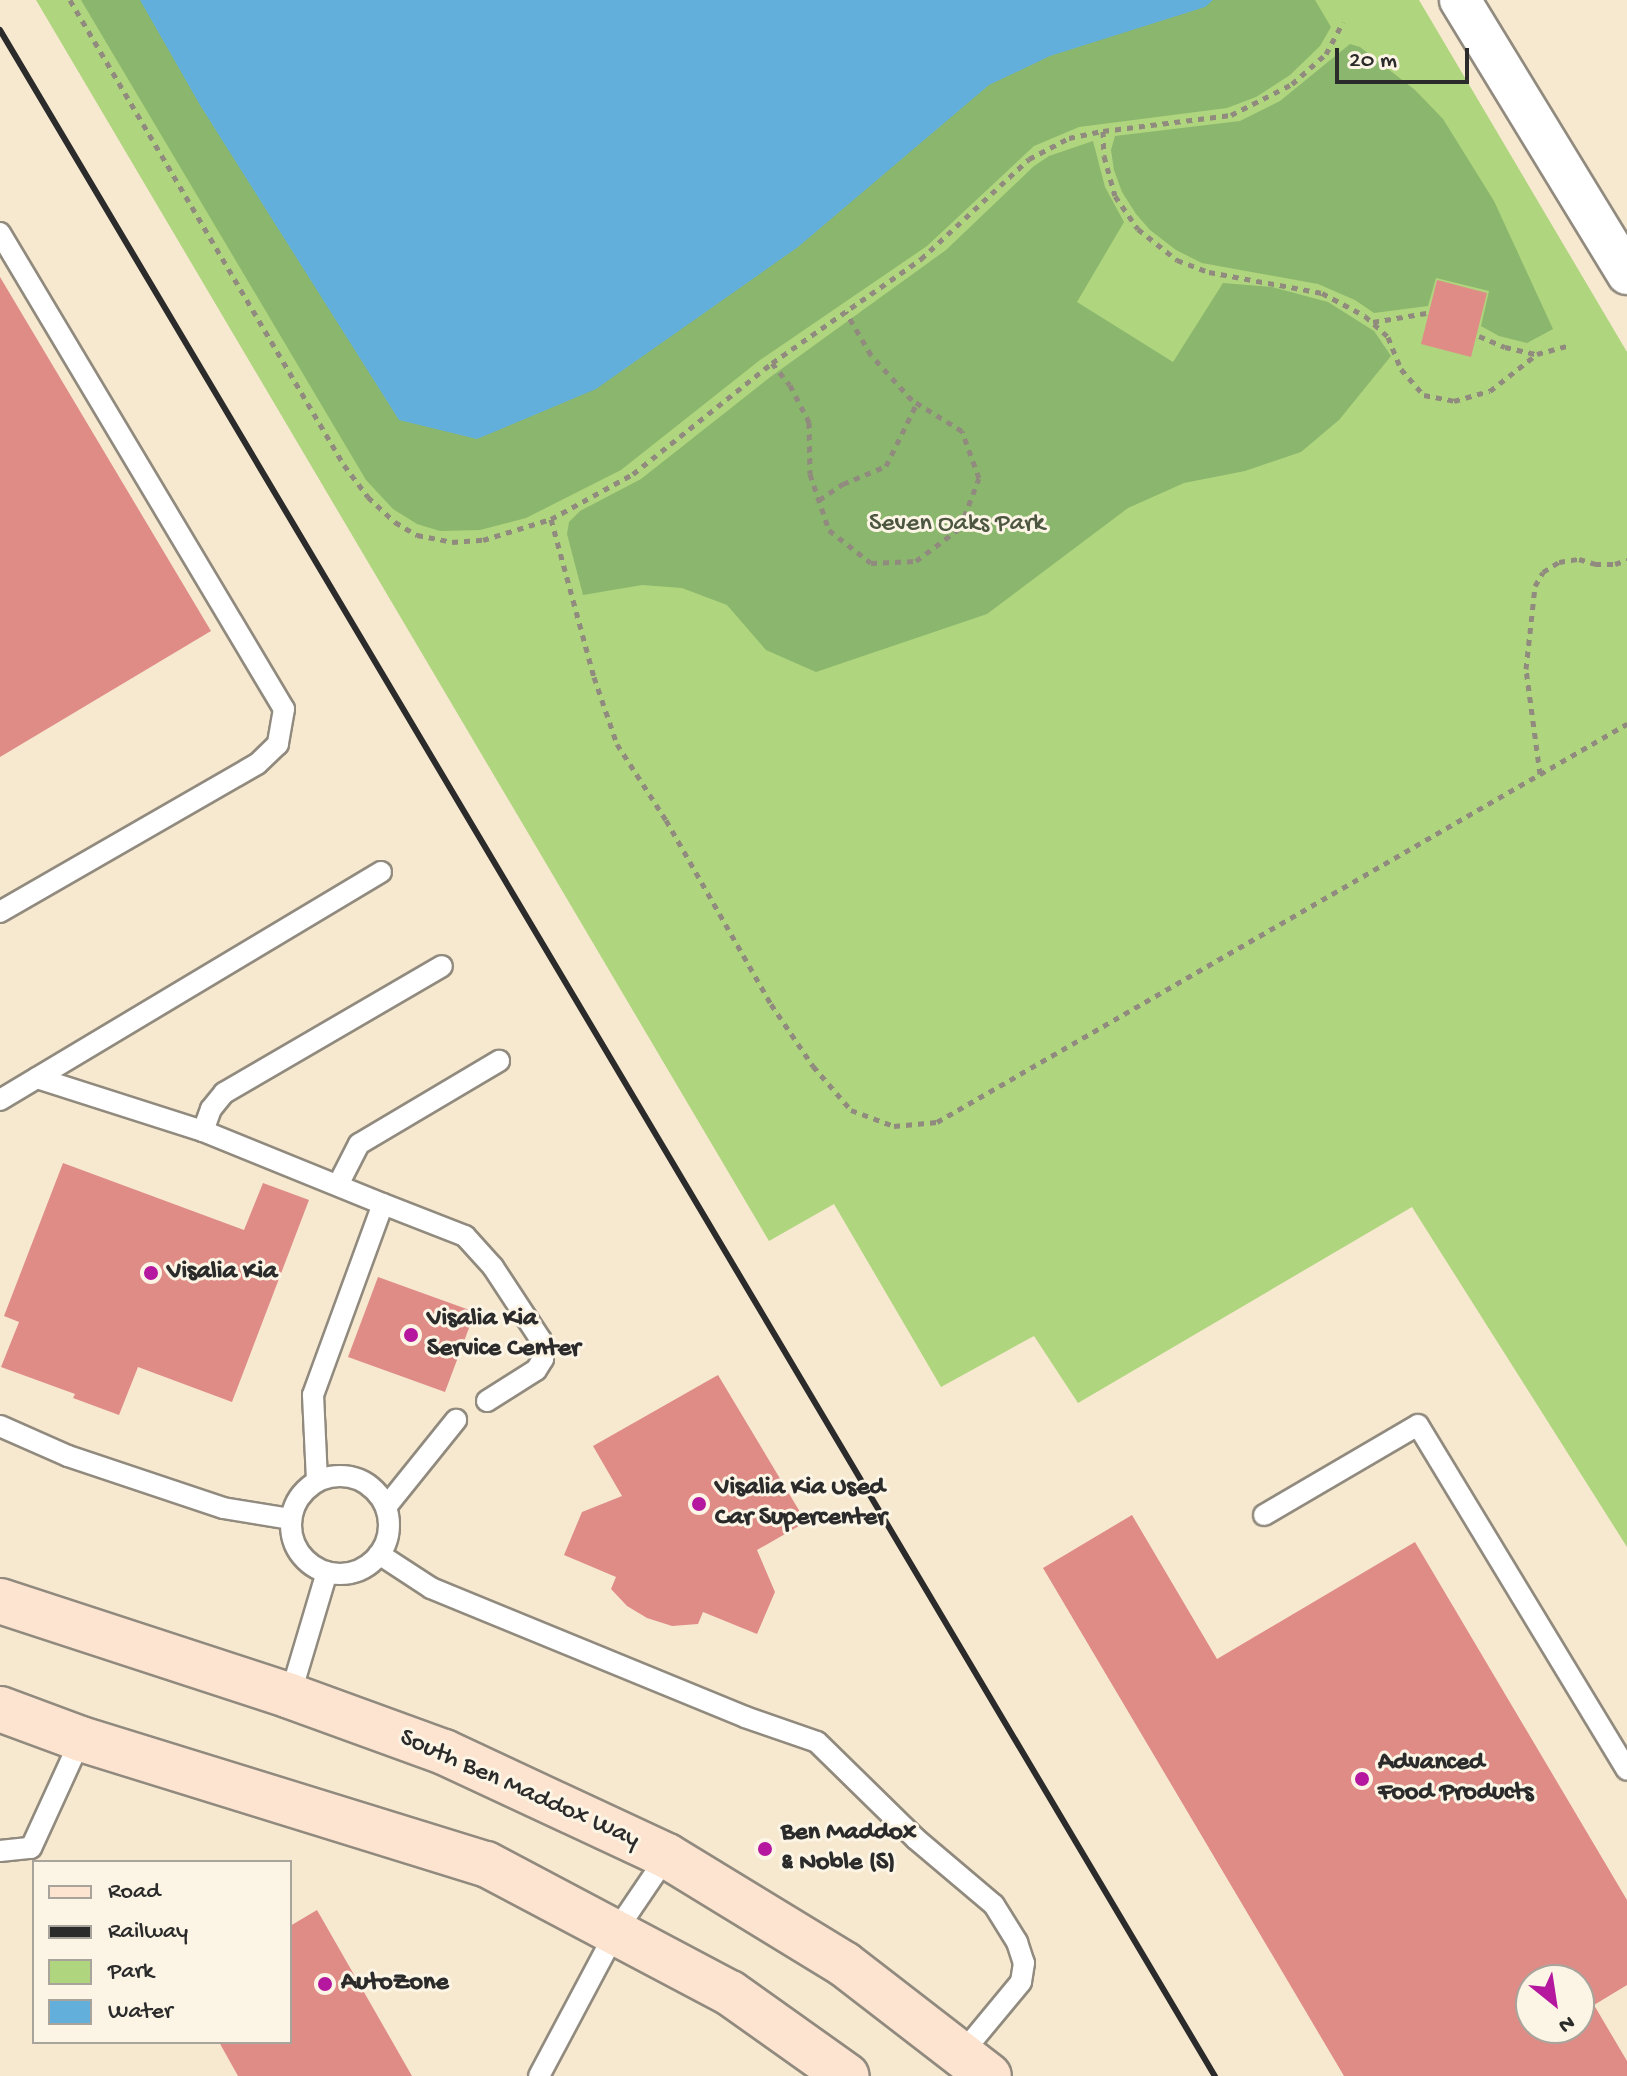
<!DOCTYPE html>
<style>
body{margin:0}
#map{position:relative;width:1627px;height:2076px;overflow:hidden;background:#f7e9d0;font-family:"Gochi Hand",sans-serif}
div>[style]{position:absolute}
.green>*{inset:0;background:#afd57e}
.forest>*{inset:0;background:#8bb66d}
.water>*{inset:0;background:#63afdc}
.building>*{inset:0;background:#df8c87}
.path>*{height:5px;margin-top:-2.5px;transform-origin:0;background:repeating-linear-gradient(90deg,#918a7e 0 6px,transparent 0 12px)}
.roads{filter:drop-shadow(2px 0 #918a7e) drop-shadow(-2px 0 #918a7e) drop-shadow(0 2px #918a7e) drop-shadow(0 -2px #918a7e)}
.service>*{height:20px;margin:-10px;padding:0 10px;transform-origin:10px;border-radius:10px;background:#fff}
.service>.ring{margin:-10px;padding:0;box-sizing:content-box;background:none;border:20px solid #fff;border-radius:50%}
.minor>*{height:40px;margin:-20px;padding:0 20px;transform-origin:20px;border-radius:20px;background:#fff}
.secondary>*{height:44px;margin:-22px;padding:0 22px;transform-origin:22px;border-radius:22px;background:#fde4d0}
.rail>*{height:6px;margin:-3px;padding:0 3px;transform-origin:3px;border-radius:3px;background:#2b2b2b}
.dots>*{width:22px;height:22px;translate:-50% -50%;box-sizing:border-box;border:4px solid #fcf5e5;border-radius:50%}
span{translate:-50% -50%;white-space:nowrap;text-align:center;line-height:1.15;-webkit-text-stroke:6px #fcf5e5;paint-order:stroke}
.park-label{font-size:26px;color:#4c5640}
.poi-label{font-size:26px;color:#2b2b2b;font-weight:700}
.left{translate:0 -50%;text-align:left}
.street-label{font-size:26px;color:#2b2b2b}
.legend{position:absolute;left:32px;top:1860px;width:260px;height:184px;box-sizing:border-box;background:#fcf5e5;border:2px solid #a8a49b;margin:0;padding:10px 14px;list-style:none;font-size:24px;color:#2b2b2b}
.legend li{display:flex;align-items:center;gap:16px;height:40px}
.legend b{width:40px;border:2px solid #a8a49b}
.north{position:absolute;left:1515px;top:1964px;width:80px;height:80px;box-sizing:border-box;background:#fcf5e5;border:2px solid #a8a49b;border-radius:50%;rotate:150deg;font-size:22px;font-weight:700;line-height:32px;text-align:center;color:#2b2b2b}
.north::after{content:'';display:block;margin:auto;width:28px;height:36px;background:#b5179e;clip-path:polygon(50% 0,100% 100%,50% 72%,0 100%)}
.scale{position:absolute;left:1335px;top:48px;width:134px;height:36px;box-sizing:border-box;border:4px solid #2b2b2b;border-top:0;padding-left:10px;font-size:24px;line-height:28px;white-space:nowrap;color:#2b2b2b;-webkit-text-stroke:6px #fcf5e5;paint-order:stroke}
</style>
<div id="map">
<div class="green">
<i style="clip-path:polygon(36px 0,1419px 0,1627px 352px,1627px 1547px,1412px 1207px,1078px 1403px,1034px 1336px,941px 1387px,834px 1204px,769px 1241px)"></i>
</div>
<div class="forest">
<i style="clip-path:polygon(81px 0,1315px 0,1331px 27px,1320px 46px,1290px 75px,1256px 97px,1227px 108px,1079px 127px,1034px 146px,927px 246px,760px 360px,621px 470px,526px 518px,480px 530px,440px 531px,417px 524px,393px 509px,366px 480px)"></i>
<i style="clip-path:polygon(1350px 44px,1360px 47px,1415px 90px,1443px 119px,1494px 201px,1553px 329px,1527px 343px,1499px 336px,1481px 326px,1489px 291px,1436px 278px,1428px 306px,1374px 313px,1355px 300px,1318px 284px,1202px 263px,1176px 250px,1150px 230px,1136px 214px,1122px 192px,1114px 170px,1111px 150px,1115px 136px,1240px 121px,1280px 101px)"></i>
<i style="clip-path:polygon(1093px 141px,1105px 187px,1124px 222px,1077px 302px,1173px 362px,1223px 283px,1272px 287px,1328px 302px,1374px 331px,1391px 356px,1339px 420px,1301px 452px,1245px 471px,1184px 483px,1128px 508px,987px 614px,816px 672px,766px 650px,727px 605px,682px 588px,642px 585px,583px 595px,567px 534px,569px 522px,580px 511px,641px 479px,769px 378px,946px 250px,1034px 166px,1049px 156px)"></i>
</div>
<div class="water">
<i style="clip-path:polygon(140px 0,1213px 0,1205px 7px,1050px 56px,989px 85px,798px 247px,596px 389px,477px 439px,399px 420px,200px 105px)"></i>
</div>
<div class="building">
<i style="clip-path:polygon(0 277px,211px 631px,0 757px)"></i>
<i style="clip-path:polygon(1437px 280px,1487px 293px,1471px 357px,1421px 344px)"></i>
<i style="clip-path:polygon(63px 1163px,244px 1230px,263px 1183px,309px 1200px,232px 1402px,138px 1367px,119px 1415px,73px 1398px,75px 1394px,1px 1367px,19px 1322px,4px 1316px)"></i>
<i style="clip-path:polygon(378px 1277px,475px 1312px,445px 1392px,348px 1357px)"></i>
<i style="clip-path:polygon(718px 1375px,806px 1522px,757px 1550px,775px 1592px,757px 1634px,703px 1612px,698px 1624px,672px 1626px,647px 1618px,627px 1606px,611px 1589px,616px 1577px,564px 1555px,582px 1512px,622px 1496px,593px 1446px)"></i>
<i style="clip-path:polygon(evenodd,1132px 1515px,1217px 1659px,1415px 1542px,1627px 1900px,1627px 1985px,1594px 2005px,1627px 2061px,1627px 2076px,1344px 2076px,1043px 1568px,1132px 1515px,1531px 1980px,1579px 1980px,1579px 2028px,1531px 2028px,1531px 1980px)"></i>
<i style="clip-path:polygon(317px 1910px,412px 2076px,238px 2076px,219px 2042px,290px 2042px,290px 1926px)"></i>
</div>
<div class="path">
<i style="left:70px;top:0;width:540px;rotate:59.49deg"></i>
<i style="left:344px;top:465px;width:40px;rotate:53deg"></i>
<i style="left:368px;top:497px;width:37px;rotate:43deg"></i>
<i style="left:395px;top:522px;width:26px;rotate:31deg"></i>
<i style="left:417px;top:535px;width:36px;rotate:11deg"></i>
<i style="left:452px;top:542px;width:31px;rotate:-4deg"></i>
<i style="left:483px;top:540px;width:71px;rotate:-17.2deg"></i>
<i style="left:551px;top:519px;width:94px;rotate:-28.8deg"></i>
<i style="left:633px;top:474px;width:178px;rotate:-38.6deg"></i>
<i style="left:772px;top:363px;width:182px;rotate:-34.9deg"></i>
<i style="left:921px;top:259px;width:147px;rotate:-42.8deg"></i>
<i style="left:1029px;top:159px;width:45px;rotate:-27.7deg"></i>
<i style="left:1069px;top:138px;width:35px;rotate:-12deg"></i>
<i style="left:1103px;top:131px;width:129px;rotate:-7.1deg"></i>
<i style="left:1231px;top:115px;width:68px;rotate:-26.9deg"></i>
<i style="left:1292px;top:84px;width:45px;rotate:-41.4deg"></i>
<i style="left:1326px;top:54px;width:36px;rotate:-62deg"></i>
<i style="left:1103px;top:131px;width:25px;rotate:88deg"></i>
<i style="left:1104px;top:156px;width:41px;rotate:74.6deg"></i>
<i style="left:1115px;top:196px;width:40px;rotate:55.1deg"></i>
<i style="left:1138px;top:229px;width:50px;rotate:38.5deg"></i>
<i style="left:1177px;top:260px;width:34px;rotate:21deg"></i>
<i style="left:1209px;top:272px;width:115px;rotate:10.5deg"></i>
<i style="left:1322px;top:293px;width:49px;rotate:28.1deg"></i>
<i style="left:1365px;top:316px;width:31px;rotate:42deg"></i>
<i style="left:1388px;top:337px;width:35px;rotate:68deg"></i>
<i style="left:1401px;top:369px;width:35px;rotate:49deg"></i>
<i style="left:1424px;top:395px;width:31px;rotate:11deg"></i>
<i style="left:1454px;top:401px;width:37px;rotate:-16deg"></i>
<i style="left:1490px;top:391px;width:60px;rotate:-38.2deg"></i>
<i style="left:1537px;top:354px;width:35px;rotate:-15deg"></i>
<i style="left:1373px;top:322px;width:54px;rotate:-9.6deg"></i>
<i style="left:1479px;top:336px;width:28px;rotate:23deg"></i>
<i style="left:1505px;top:347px;width:32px;rotate:13deg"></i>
<i style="left:772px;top:363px;width:28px;rotate:51deg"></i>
<i style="left:790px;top:385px;width:42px;rotate:62.8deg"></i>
<i style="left:809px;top:422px;width:52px;rotate:88.9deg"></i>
<i style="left:810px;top:474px;width:59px;rotate:71.3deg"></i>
<i style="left:829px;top:530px;width:53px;rotate:38.2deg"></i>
<i style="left:871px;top:563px;width:45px;rotate:-2.5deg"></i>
<i style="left:916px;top:561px;width:55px;rotate:-36.9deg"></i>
<i style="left:960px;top:528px;width:53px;rotate:-69.2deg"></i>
<i style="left:979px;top:478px;width:50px;rotate:-109.9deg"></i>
<i style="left:962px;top:431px;width:59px;rotate:-148.2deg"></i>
<i style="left:912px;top:400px;width:61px;rotate:-132.3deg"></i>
<i style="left:871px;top:355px;width:50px;rotate:-120.2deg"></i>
<i style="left:819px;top:500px;width:29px;rotate:-34deg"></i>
<i style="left:843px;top:484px;width:47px;rotate:-22.7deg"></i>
<i style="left:886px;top:466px;width:70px;rotate:-63.8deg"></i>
<i style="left:551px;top:519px;width:164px;rotate:74.8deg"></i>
<i style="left:594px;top:677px;width:71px;rotate:71.1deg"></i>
<i style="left:617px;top:744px;width:90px;rotate:57.2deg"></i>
<i style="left:666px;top:820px;width:212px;rotate:60.3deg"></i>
<i style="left:771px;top:1004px;width:75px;rotate:55.9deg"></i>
<i style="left:813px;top:1066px;width:58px;rotate:49.2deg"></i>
<i style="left:851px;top:1110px;width:46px;rotate:20.4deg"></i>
<i style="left:894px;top:1126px;width:43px;rotate:-5.3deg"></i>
<i style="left:937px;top:1122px;width:797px;rotate:-29.98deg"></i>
<i style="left:1540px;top:774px;width:106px;rotate:-97.6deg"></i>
<i style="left:1526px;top:669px;width:83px;rotate:-83.8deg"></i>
<i style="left:1535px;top:586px;width:16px;rotate:-60deg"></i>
<i style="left:1543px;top:572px;width:19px;rotate:-32deg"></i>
<i style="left:1559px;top:562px;width:20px;rotate:-9deg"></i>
<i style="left:1579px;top:559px;width:17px;rotate:17deg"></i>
<i style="left:1595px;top:564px;width:20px"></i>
<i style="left:1615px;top:564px;width:13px;rotate:-18deg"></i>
</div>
<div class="roads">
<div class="service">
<i style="left:0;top:233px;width:554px;rotate:59.18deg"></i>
<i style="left:284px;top:709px;width:36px;rotate:100deg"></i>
<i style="left:278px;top:744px;width:29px;rotate:136deg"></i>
<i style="left:257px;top:764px;width:297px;rotate:150.1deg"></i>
<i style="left:37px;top:1078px;width:174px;rotate:17.7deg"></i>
<i style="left:203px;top:1131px;width:194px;rotate:22.1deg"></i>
<i style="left:0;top:1100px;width:444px;rotate:-30.9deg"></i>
<i style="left:203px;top:1131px;width:23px;rotate:-70deg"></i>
<i style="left:211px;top:1109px;width:21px;rotate:-51deg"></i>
<i style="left:224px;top:1093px;width:252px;rotate:-30.2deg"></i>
<i style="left:338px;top:1185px;width:46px;rotate:-62.9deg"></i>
<i style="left:359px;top:1144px;width:163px;rotate:-30.7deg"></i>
<i style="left:0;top:1426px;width:74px;rotate:23.8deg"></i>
<i style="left:68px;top:1456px;width:163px;rotate:18.5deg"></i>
<i style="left:223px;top:1508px;width:69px;rotate:9.2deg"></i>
<i class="ring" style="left:291px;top:1476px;width:78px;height:78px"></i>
<i style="left:317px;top:1480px;width:85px;rotate:-92.7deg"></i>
<i style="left:313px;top:1395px;width:203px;rotate:-69.9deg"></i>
<i style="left:383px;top:1204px;width:88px;rotate:21.3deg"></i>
<i style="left:465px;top:1236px;width:42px;rotate:47.9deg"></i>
<i style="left:493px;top:1267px;width:87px;rotate:56.7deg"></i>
<i style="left:541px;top:1340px;width:19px;rotate:84deg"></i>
<i style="left:543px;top:1359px;width:13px;rotate:122deg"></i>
<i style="left:536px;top:1370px;width:58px;rotate:147.7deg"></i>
<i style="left:386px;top:1507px;width:112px;rotate:-51.2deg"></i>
<i style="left:1264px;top:1515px;width:178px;rotate:-30.3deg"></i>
<i style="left:1418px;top:1425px;width:403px;rotate:58.8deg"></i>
<i style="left:379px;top:1554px;width:62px;rotate:33.2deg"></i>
<i style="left:431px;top:1588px;width:339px;rotate:22.3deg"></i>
<i style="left:745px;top:1717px;width:76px;rotate:19.1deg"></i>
<i style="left:817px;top:1742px;width:139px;rotate:44.4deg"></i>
<i style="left:916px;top:1839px;width:102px;rotate:40.2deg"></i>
<i style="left:994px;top:1905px;width:44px;rotate:58.1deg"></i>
<i style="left:1017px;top:1942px;width:22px;rotate:72deg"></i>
<i style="left:1024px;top:1963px;width:19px;rotate:99deg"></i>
<i style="left:1021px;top:1982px;width:92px;rotate:129.7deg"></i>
<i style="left:290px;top:1696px;width:129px;rotate:-73.4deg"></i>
<i style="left:0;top:1851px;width:31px;rotate:-6deg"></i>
<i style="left:31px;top:1848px;width:120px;rotate:-65.4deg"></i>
<i style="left:539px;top:2076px;width:164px;rotate:-62deg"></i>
<i style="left:616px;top:1931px;width:91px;rotate:-55.8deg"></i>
</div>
<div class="minor">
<i style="left:1460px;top:0;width:321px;rotate:58.6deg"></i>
</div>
<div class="secondary">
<i style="left:0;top:1601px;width:305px;rotate:18.1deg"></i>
<i style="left:290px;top:1696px;width:164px;rotate:20deg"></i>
<i style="left:444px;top:1752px;width:246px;rotate:25deg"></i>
<i style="left:667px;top:1856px;width:207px;rotate:31.4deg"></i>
<i style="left:844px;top:1964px;width:183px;rotate:37.7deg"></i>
<i style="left:0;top:1709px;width:86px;rotate:20.3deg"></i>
<i style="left:81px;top:1739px;width:424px;rotate:17.2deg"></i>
<i style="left:486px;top:1864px;width:276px;rotate:27.9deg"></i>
<i style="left:730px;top:1993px;width:143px;rotate:35.4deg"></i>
</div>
</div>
<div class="rail">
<i style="left:0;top:30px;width:2380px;rotate:59.3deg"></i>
</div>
<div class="dots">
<i style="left:151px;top:1273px;background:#b5179e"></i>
<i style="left:411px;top:1335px;background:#b5179e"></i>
<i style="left:699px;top:1504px;background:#b5179e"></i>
<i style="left:1362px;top:1779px;background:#b5179e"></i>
<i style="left:765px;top:1849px;background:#b5179e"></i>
<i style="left:325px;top:1984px;background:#b5179e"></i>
</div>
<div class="park-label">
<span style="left:957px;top:525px">Seven Oaks Park</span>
</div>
<div class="poi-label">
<span class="left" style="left:167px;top:1273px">Visalia Kia</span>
<span class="left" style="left:427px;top:1335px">Visalia Kia<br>Service Center</span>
<span class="left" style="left:715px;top:1504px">Visalia Kia Used<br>Car Supercenter</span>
<span class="left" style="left:1378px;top:1779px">Advanced<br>Food Products</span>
<span class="left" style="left:781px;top:1849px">Ben Maddox<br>&amp; Noble (S)</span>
<span class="left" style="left:341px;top:1984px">AutoZone</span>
</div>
<div class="street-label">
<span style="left:519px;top:1790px;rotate:24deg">South Ben Maddox Way</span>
</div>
<ul class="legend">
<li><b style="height:10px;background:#fde4d0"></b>Road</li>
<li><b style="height:10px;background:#2b2b2b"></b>Railway</li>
<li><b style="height:22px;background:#afd57e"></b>Park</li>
<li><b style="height:22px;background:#63afdc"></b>Water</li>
</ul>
<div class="north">N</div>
<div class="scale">20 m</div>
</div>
